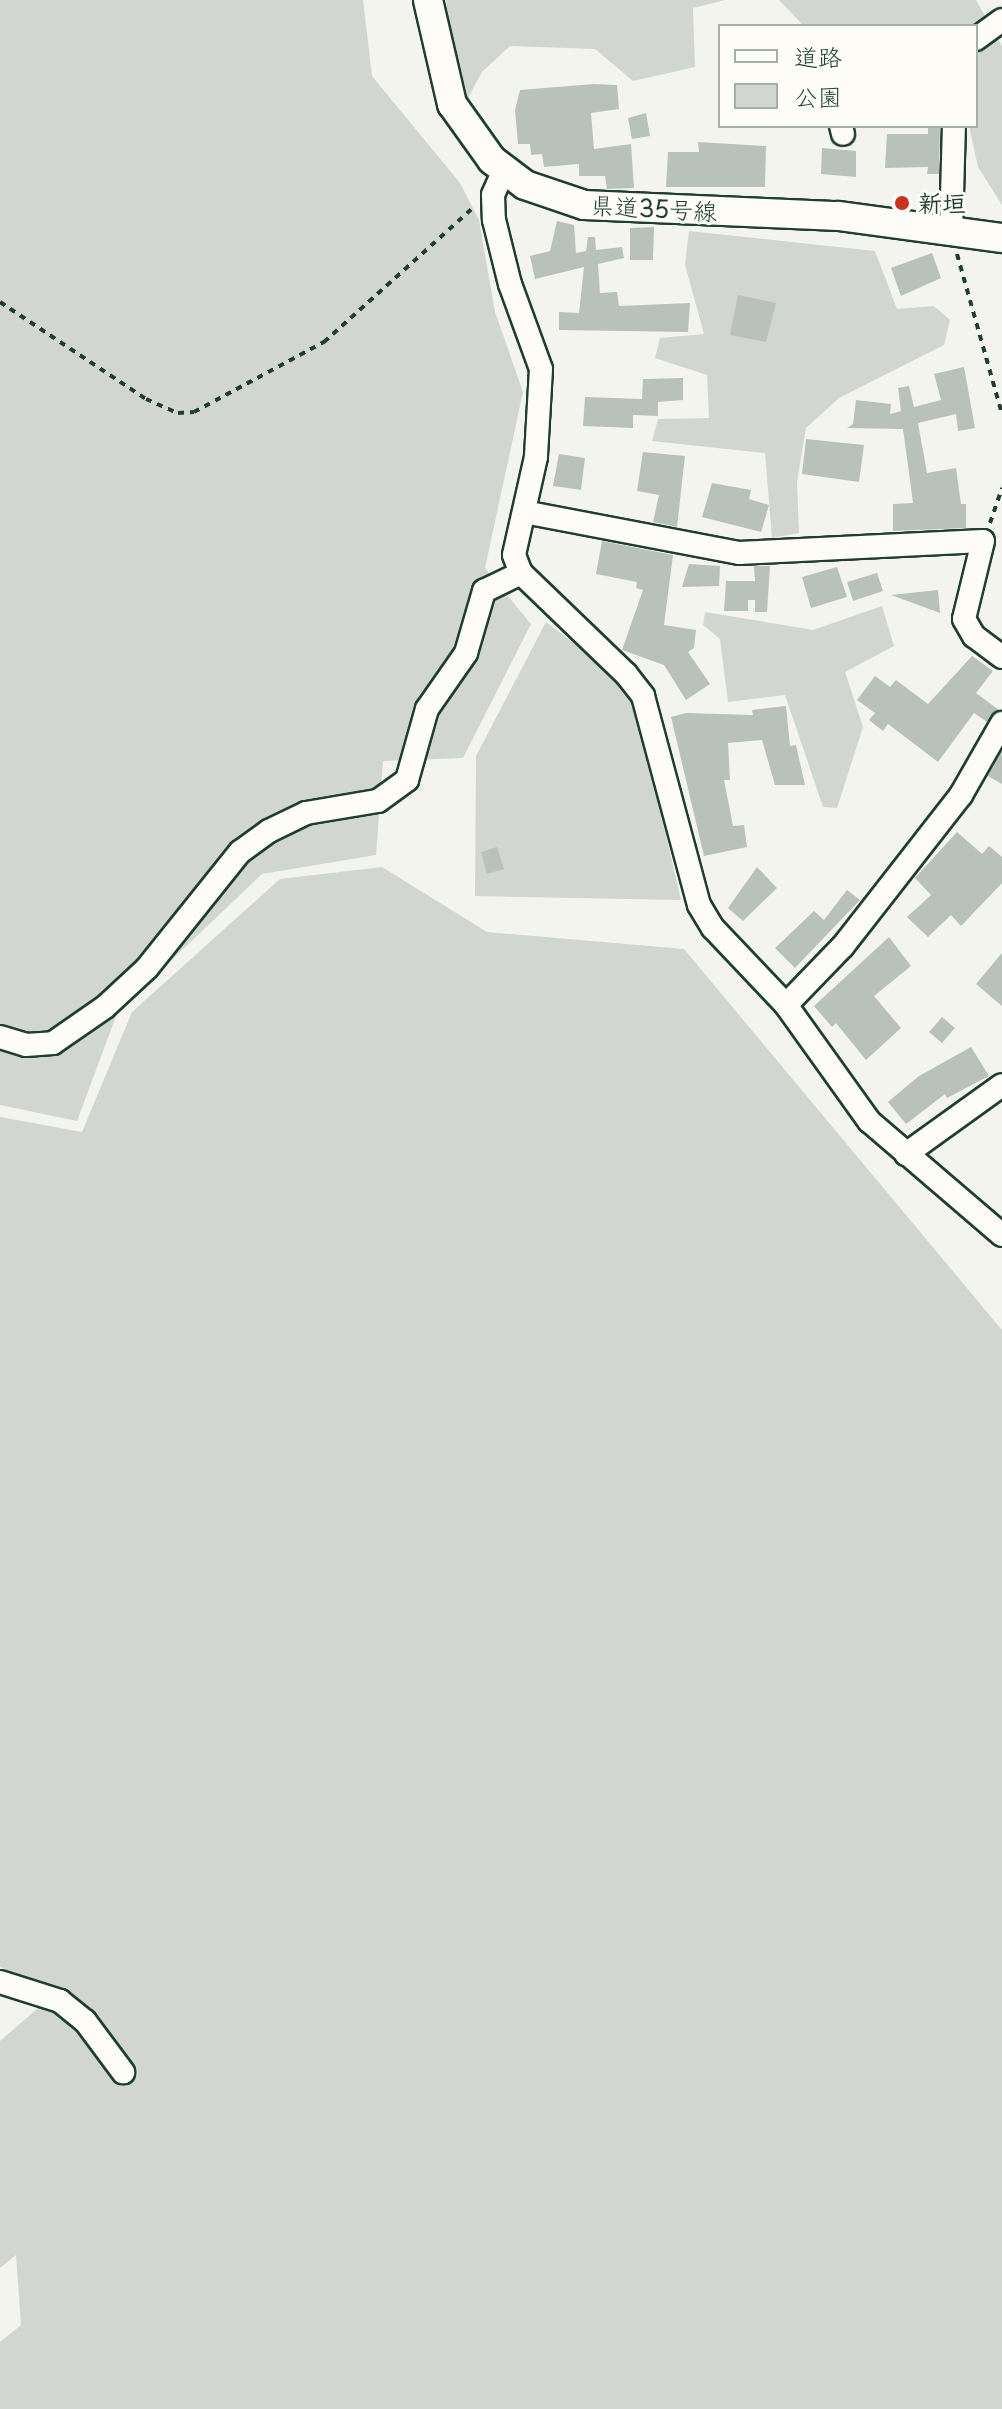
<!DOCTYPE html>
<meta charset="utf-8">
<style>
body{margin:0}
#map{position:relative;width:1002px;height:2409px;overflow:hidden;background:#f4f4ef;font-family:"Playpen Sans","Klee One",sans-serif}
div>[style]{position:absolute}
.green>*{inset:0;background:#d1d6d1}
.building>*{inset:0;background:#b9c1bb}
.path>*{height:4px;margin-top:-2px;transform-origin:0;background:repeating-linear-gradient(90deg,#1f3d34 0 6px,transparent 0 12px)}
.roads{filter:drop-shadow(2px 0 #1f3d34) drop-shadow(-2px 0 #1f3d34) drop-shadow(0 2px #1f3d34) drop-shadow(0 -2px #1f3d34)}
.minor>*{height:22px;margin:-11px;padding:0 11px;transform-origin:11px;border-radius:11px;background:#fdfcf7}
.major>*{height:28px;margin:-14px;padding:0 14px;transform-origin:14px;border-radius:14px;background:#fdfcf7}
.dots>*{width:22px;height:22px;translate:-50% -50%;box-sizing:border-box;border:4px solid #fdfcf7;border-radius:50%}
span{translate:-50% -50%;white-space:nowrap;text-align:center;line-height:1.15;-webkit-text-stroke:6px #fdfcf7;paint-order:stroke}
.poi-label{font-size:24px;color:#1f3d34;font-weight:700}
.left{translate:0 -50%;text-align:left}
.street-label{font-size:24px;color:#1f3d34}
.legend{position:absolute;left:718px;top:24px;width:260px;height:104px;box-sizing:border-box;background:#fdfcf7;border:2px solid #a4b0a9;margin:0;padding:10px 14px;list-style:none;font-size:24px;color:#1f3d34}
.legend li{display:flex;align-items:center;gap:16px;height:40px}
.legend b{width:40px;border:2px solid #a4b0a9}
</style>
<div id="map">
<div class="green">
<i style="clip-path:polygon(0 0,363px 0,372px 76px,460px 183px,479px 220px,495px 312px,523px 392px,485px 568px,531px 624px,463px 758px,383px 761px,376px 855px,262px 874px,118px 1011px,77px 1121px,0 1105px)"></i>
<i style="clip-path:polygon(446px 0,725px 0,693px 8px,695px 67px,633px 81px,595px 49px,510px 46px,482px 72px,467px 100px,456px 80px)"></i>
<i style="clip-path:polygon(779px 0,976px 0,1002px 46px,1002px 205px,978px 167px,969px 126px,976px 126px,976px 26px,804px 26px)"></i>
<i style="clip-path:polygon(689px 231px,875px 251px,897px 309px,934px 306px,950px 320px,944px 345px,839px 398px,806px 428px,797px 482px,799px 533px,772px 538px,765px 453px,652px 441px,658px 419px,709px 418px,707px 375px,655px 358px,660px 338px,704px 334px,685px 265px)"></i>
<i style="clip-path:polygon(882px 606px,894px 646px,845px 672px,863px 727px,837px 808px,823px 807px,785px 695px,728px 702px,720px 639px,703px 625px,705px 612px,813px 630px)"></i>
<i style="clip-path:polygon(546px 622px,604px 666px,637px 711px,681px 900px,475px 896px,476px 756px)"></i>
<i style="clip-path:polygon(382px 867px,487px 932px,684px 949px,1002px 1330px,1002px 2409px,0 2409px,0 2342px,21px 2325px,16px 2255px,0 2268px,0 2041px,37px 2009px,38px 1991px,28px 1978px,0 1967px,0 1117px,82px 1132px,132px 1012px,280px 879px)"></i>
</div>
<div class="building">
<i style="clip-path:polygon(594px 84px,617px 85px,619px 109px,591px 113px,594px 149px,631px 144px,634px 188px,607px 189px,605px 176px,579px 176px,579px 164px,544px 167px,542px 154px,531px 155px,530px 144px,518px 144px,515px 110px,520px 90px)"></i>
<i style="clip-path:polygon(646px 113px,650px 136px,632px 139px,628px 118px)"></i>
<i style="clip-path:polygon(928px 128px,940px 128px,939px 174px,927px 174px,928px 167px,885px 168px,887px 134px,928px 134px)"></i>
<i style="clip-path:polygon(698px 142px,766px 146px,765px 187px,666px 187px,668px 152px,699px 152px)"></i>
<i style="clip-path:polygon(822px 148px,856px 151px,856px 177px,821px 174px)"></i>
<i style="clip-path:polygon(557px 221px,574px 225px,576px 253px,586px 251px,588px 237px,595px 237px,596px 250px,622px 247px,624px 258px,598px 264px,600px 293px,617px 292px,619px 306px,690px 303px,688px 332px,559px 330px,559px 312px,579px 313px,584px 267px,535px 279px,530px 256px,550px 251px)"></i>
<i style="clip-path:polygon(654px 227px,653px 260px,630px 260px,630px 228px)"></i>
<i style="clip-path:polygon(932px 253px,941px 278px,901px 296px,891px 268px)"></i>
<i style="clip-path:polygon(738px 295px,776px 303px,766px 342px,730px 335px)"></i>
<i style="clip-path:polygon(964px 367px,975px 428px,958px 431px,956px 414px,918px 423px,927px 473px,956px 468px,961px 504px,966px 504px,966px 528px,893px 531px,893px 504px,913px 503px,903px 429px,847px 428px,853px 424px,856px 400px,891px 404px,890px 414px,901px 411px,898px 388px,909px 386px,914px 407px,941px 400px,934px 374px)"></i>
<i style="clip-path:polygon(683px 378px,683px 400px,658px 402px,658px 416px,633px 415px,633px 428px,583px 426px,585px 397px,642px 399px,643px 379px)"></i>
<i style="clip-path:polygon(806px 439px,864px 445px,859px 482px,802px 474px)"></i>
<i style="clip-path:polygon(643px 452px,685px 456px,677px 527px,653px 522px,659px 495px,637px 491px)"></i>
<i style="clip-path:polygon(559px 454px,585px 458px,581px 490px,553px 486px)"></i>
<i style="clip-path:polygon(712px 483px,751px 490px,749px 499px,769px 505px,761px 532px,702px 517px)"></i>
<i style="clip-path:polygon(602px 541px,673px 555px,664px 625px,696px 630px,694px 648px,688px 652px,710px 684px,686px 700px,664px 665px,622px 650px,643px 590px,636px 588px,637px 582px,596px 574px)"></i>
<i style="clip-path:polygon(689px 564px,720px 566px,719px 586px,682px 587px)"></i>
<i style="clip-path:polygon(754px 566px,770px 566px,767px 612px,755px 612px,755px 600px,748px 600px,748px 611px,724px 611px,726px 581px,755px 581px)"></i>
<i style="clip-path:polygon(837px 567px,847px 597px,811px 608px,802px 577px)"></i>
<i style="clip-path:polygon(877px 573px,883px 591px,853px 601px,847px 582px)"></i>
<i style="clip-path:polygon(938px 590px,940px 613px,891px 595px)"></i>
<i style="clip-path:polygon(972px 656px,993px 671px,976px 693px,999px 710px,987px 722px,974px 713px,938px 762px,888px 724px,883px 731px,869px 720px,875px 713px,857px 700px,875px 676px,890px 687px,896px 680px,928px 704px)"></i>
<i style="clip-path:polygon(786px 706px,790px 746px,796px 745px,805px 785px,775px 785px,762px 740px,728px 743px,730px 780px,724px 780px,733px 826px,744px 825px,747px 847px,704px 856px,671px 717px,686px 713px,753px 715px,752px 710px)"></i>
<i style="clip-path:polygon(1002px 751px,1002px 784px,988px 776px)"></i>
<i style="clip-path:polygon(957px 832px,982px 854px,989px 846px,1002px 857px,1002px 883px,961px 926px,951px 915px,928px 937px,907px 917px,931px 895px,915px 878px)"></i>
<i style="clip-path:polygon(497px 847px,504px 869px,487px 874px,481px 852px)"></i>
<i style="clip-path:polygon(757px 867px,777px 888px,743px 921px,728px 908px)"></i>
<i style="clip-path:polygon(847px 890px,860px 900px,795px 968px,775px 948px,814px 911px,824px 920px)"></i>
<i style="clip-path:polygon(889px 937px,911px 966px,874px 996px,901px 1028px,866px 1060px,836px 1023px,832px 1027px,814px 1006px)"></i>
<i style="clip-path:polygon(1002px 953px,1002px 1006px,976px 984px)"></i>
<i style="clip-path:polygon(942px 1017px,955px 1028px,942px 1043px,929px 1032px)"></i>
<i style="clip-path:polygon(971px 1047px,989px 1076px,947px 1098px,945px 1094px,906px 1124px,888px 1102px,919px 1076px)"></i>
</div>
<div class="path">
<i style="left:957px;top:254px;width:166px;rotate:74.3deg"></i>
<i style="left:0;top:302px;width:175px;rotate:33.6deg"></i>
<i style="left:146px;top:399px;width:35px;rotate:24deg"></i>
<i style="left:178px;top:413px;width:16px;rotate:-4deg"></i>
<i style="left:194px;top:412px;width:148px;rotate:-28.3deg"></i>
<i style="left:324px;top:342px;width:202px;rotate:-42deg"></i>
<i style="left:990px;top:523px;width:37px;rotate:-71deg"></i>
</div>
<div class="roads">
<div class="minor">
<i style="left:976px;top:39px;width:32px;rotate:-36deg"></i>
<i style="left:841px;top:126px;width:8px;rotate:76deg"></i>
<i style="left:504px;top:170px;width:27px;rotate:114deg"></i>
<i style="left:493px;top:195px;width:25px;rotate:88deg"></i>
<i style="left:494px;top:220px;width:66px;rotate:76deg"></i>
<i style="left:510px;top:284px;width:90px;rotate:70deg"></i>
<i style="left:541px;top:369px;width:88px;rotate:93.3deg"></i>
<i style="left:536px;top:457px;width:100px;rotate:102.7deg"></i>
<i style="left:514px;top:555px;width:19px;rotate:69deg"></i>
<i style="left:521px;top:573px;width:146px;rotate:43.9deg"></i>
<i style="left:626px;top:674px;width:28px;rotate:52deg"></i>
<i style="left:643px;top:696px;width:216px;rotate:75deg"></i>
<i style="left:699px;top:905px;width:27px;rotate:59deg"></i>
<i style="left:713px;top:928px;width:106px;rotate:46.5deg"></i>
<i style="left:786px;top:1005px;width:143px;rotate:54.4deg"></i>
<i style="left:869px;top:1121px;width:175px;rotate:40.6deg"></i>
<i style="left:951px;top:231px;width:105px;rotate:-88.4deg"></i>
<i style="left:524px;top:512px;width:219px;rotate:10.8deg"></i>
<i style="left:739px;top:553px;width:244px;rotate:-2.8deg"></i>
<i style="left:983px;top:541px;width:80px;rotate:103.7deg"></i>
<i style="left:964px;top:619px;width:20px;rotate:60deg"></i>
<i style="left:974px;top:636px;width:35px;rotate:37deg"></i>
<i style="left:786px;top:1005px;width:82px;rotate:-46deg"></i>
<i style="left:843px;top:946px;width:192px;rotate:-52deg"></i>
<i style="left:961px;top:795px;width:83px;rotate:-60.3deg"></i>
<i style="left:0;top:1037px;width:27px;rotate:17deg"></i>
<i style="left:26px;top:1045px;width:27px;rotate:-4deg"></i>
<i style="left:53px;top:1043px;width:63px;rotate:-34.7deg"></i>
<i style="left:105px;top:1007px;width:57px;rotate:-42.9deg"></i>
<i style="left:147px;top:968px;width:149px;rotate:-51.3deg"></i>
<i style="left:240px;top:852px;width:36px;rotate:-36deg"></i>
<i style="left:269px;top:831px;width:41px;rotate:-25.9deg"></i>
<i style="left:306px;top:813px;width:73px;rotate:-9.5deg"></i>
<i style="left:378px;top:801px;width:36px;rotate:-36deg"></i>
<i style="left:407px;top:780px;width:74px;rotate:-74.3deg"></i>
<i style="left:427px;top:709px;width:68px;rotate:-55.1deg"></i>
<i style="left:466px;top:653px;width:65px;rotate:-73.8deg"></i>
<i style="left:484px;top:591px;width:41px;rotate:-25.9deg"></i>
<i style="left:906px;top:1154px;width:118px;rotate:-35.7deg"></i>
<i style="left:0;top:1982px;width:63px;rotate:17.6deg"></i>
<i style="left:60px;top:2001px;width:32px;rotate:39deg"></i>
<i style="left:85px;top:2021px;width:64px;rotate:53.3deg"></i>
</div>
<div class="major">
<i style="left:428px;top:0;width:107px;rotate:77deg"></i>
<i style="left:452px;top:104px;width:69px;rotate:54.5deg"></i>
<i style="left:492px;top:160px;width:41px;rotate:37.1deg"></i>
<i style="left:525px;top:185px;width:62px;rotate:18.7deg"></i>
<i style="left:584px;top:205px;width:255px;rotate:2.5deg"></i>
<i style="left:839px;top:216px;width:164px;rotate:7.7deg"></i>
</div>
</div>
<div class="dots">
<i style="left:902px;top:203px;background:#c8321e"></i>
</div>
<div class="poi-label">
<span class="left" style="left:918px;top:203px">新垣</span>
</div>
<div class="street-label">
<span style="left:654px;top:208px;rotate:3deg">県道35号線</span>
</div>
<ul class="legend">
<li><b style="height:10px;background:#fdfcf7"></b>道路</li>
<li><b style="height:22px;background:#d1d6d1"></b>公園</li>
</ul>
</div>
